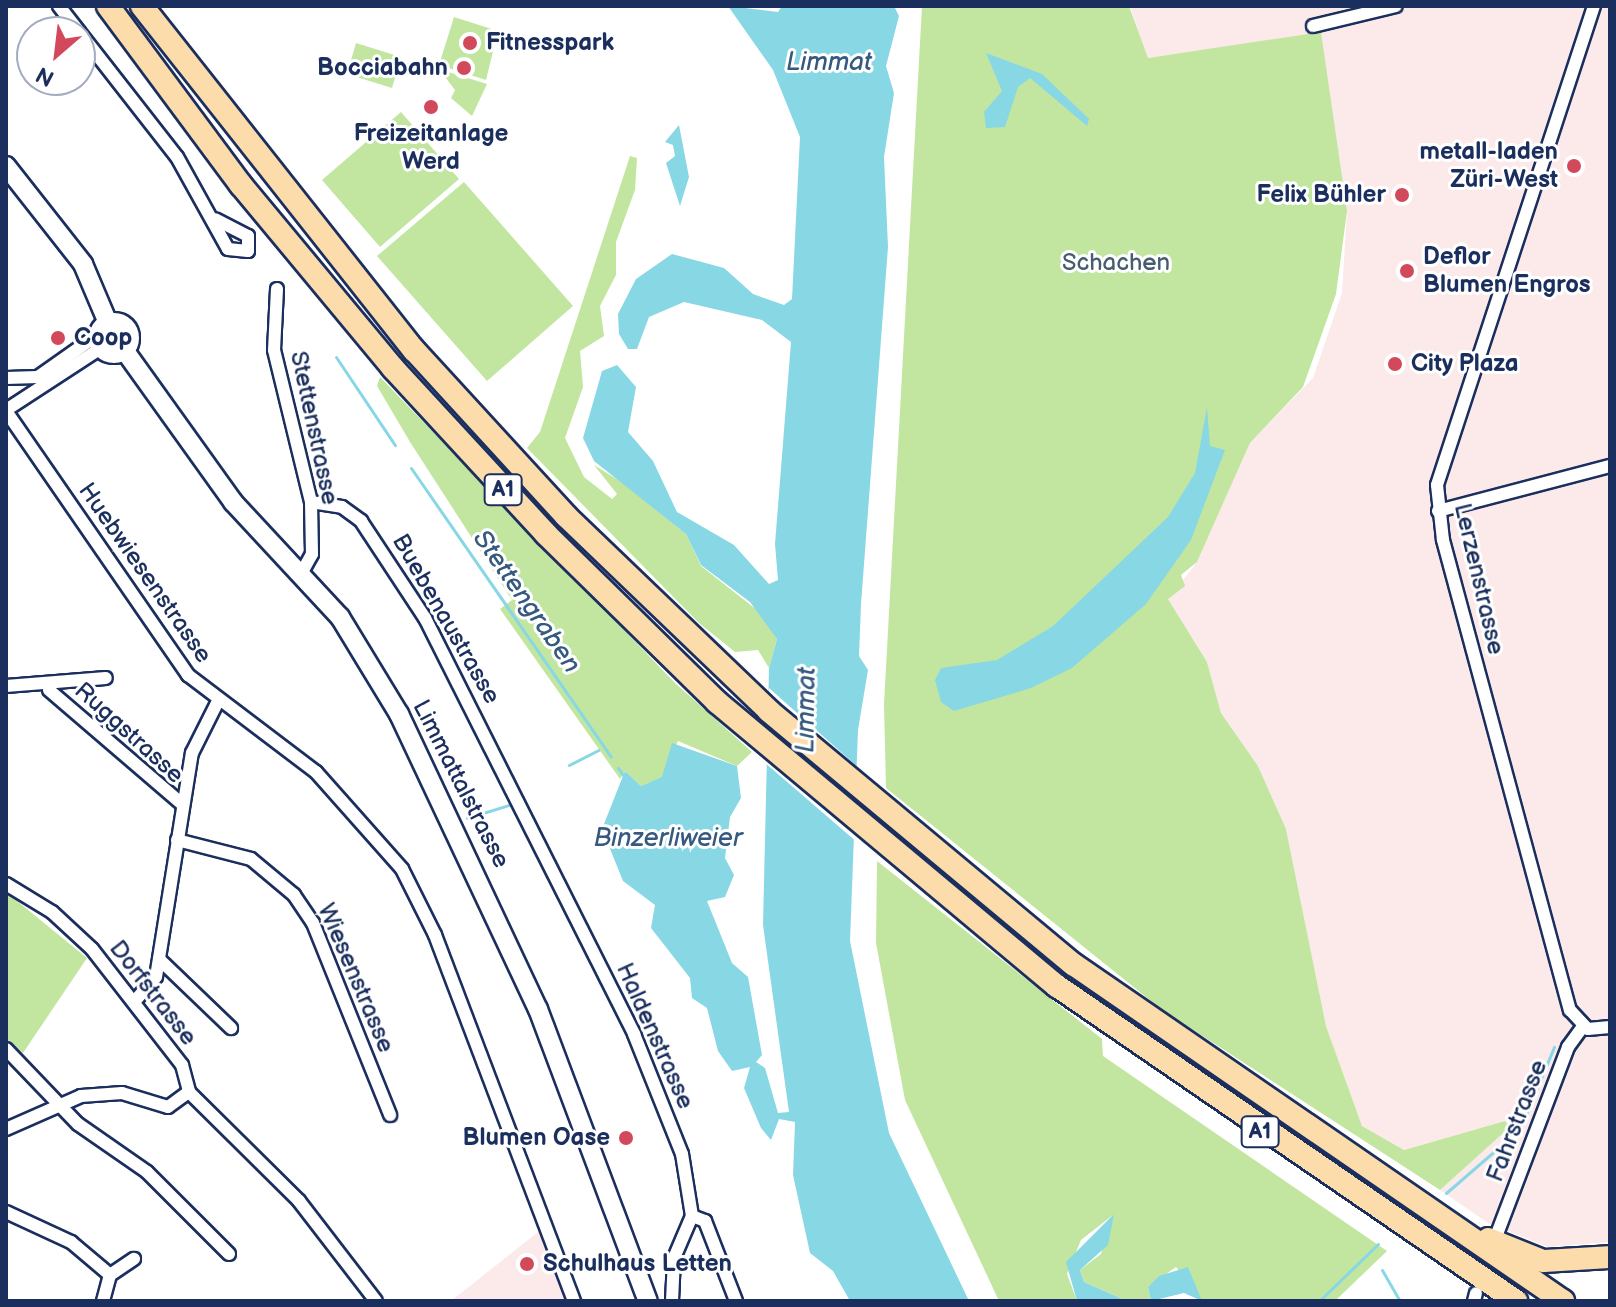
<!DOCTYPE html>
<meta charset="utf-8">
<style>
body{margin:0}
#map{position:relative;width:1616px;height:1307px;overflow:hidden;background:#fff;font-family:"Balsamiq Sans",sans-serif}
div>[style]{position:absolute}
.built>*{inset:0;background:#fceaea}
.green>*{inset:0;background:#c2e6a0}
.water>*{inset:0;background:#88d7e5}
.pier>*{inset:0;background:#fff}
.stream>*{height:3px;margin:-1.5px;padding:0 1.5px;transform-origin:1.5px;border-radius:1.5px;background:#88d7e5}
.roads{filter:drop-shadow(2px 0 #1b2f5e) drop-shadow(-2px 0 #1b2f5e) drop-shadow(0 2px #1b2f5e) drop-shadow(0 -2px #1b2f5e)}
.minor>*{height:12px;margin:-6px;padding:0 6px;transform-origin:6px;border-radius:6px;background:#fff}
.secondary>*{height:18px;margin:-9px;padding:0 9px;transform-origin:9px;border-radius:9px;background:#fff}
.secondary>.ring{margin:-9px;padding:0;box-sizing:content-box;background:none;border:18px solid #fff;border-radius:50%}
.motorway>*{height:22px;margin:-11px;padding:0 11px;transform-origin:11px;border-radius:11px;background:#fddcac}
.dots>*{width:22px;height:22px;translate:-50% -50%;box-sizing:border-box;border:4px solid #fff;border-radius:50%}
span{translate:-50% -50%;white-space:nowrap;text-align:center;line-height:1.15;-webkit-text-stroke:6px #fff;paint-order:stroke}
.shield-label span{padding:2px 6px;background:#fff;border:2px solid;border-radius:6px;-webkit-text-stroke-width:0}
.shield-label{font-size:22px;color:#1b2f5e;font-weight:700}
.poi-label{font-size:24px;color:#1b2f5e;font-weight:700}
.left{translate:0 -50%;text-align:left}
.right{translate:-100% -50%;text-align:right}
.park-label{font-size:24px;color:#455d6e}
.street-label{font-size:24px;color:#1b2f5e}
.water-label{font-size:26px;color:#365980;font-style:italic}
.frame{position:absolute;inset:0;border:8px solid #1b2f5e;pointer-events:none}
.north{position:absolute;left:16px;top:16px;width:80px;height:80px;box-sizing:border-box;background:#fff;border:2px solid #a4acbf;border-radius:50%;rotate:208deg;font-size:22px;font-weight:700;line-height:32px;text-align:center;color:#1b2f5e}
.north::after{content:'';display:block;margin:auto;width:28px;height:36px;background:#d1495b;clip-path:polygon(50% 0,100% 100%,50% 72%,0 100%)}
</style>
<div id="map">
<div class="built">
<i style="clip-path:polygon(1130px 6px,1610px 6px,1610px 1242px,1548px 1247px,1488px 1223px,1440px 1190px,1510px 1127px,1505px 1121px,1404px 1150px,1362px 1126px,1326px 1026px,1286px 829px,1258px 766px,1221px 713px,1207px 662px,1168px 599px,1197px 562px,1250px 443px,1313px 378px,1342px 293px,1347px 211px,1295px 38px,1147px 58px)"></i>
<i style="clip-path:polygon(543px 1228px,571px 1301px,451px 1301px)"></i>
</div>
<div class="green">
<i style="clip-path:polygon(922px 6px,1129px 6px,1148px 58px,1321px 32px,1347px 211px,1336px 294px,1303px 387px,1250px 443px,1197px 562px,1181px 575px,1185px 586px,1168px 599px,1207px 662px,1221px 713px,1258px 766px,1286px 829px,1326px 1026px,1362px 1126px,1404px 1150px,1505px 1121px,1510px 1127px,1440px 1190px,1161px 1009px,886px 788px,884px 704px)"></i>
<i style="clip-path:polygon(454px 17px,498px 31px,486px 80px,439px 65px)"></i>
<i style="clip-path:polygon(356px 43px,401px 57px,392px 88px,347px 74px)"></i>
<i style="clip-path:polygon(439px 69px,487px 84px,472px 116px,451px 98px,455px 90px)"></i>
<i style="clip-path:polygon(401px 112px,459px 179px,380px 247px,322px 180px)"></i>
<i style="clip-path:polygon(630px 156px,637px 158px,635px 190px,616px 242px,616px 275px,600px 306px,604px 336px,580px 351px,583px 387px,565px 438px,584px 477px,612px 499px,617px 494px,594px 465px,623px 483px,686px 534px,701px 566px,762px 614px,777px 639px,769px 668px,758px 650px,735px 652px,699px 623px,527px 448px,540px 432px)"></i>
<i style="clip-path:polygon(464px 182px,573px 306px,487px 381px,377px 256px)"></i>
<i style="clip-path:polygon(380px 377px,675px 683px,752px 752px,737px 766px,678px 741px,663px 777px,641px 786px,625px 771px,620px 779px,500px 609px,512px 600px,410px 442px,377px 386px)"></i>
<i style="clip-path:polygon(877px 861px,1102px 1039px,1103px 1056px,1387px 1251px,1335px 1301px,1202px 1301px,1176px 1267px,1148px 1287px,1151px 1301px,1127px 1301px,1084px 1282px,1080px 1270px,1101px 1254px,1113px 1215px,1081px 1240px,1067px 1274px,1077px 1301px,999px 1301px,905px 1100px,876px 943px)"></i>
<i style="clip-path:polygon(6px 892px,87px 958px,23px 1053px,6px 1040px)"></i>
</div>
<div class="water">
<i style="clip-path:polygon(728px 6px,778px 12px,782px 6px,894px 6px,899px 16px,886px 66px,894px 93px,884px 157px,888px 247px,861px 604px,859px 656px,868px 670px,858px 730px,850px 941px,889px 1133px,969px 1301px,850px 1301px,833px 1271px,810px 1253px,793px 1175px,795px 1122px,779px 1119px,771px 1140px,761px 1128px,744px 1088px,750px 1067px,732px 1071px,718px 1051px,707px 1008px,692px 998px,690px 978px,651px 928px,655px 905px,623px 881px,602px 829px,625px 771px,641px 786px,662px 777px,672px 743px,737px 766px,741px 798px,730px 817px,725px 858px,734px 875px,725px 897px,707px 901px,732px 963px,748px 977px,762px 1055px,756px 1062px,765px 1068px,778px 1113px,789px 1112px,763px 925px,769px 668px,777px 639px,750px 602px,701px 565px,686px 534px,594px 461px,583px 438px,602px 371px,617px 365px,636px 387px,628px 432px,653px 461px,677px 512px,734px 545px,769px 584px,778px 580px,775px 544px,791px 342px,762px 320px,684px 302px,649px 317px,637px 349px,628px 349px,619px 334px,618px 314px,636px 279px,672px 254px,724px 268px,753px 294px,784px 305px,792px 299px,800px 137px,773px 70px)"></i>
<i style="clip-path:polygon(986px 53px,1042px 74px,1089px 119px,1087px 126px,1030px 78px,1018px 87px,1005px 127px,986px 128px,984px 112px,1002px 91px)"></i>
<i style="clip-path:polygon(679px 125px,689px 177px,680px 206px,666px 163px,675px 156px,673px 145px,665px 142px)"></i>
<i style="clip-path:polygon(1207px 407px,1210px 446px,1225px 450px,1191px 540px,1146px 604px,1072px 668px,1031px 688px,954px 711px,941px 702px,935px 680px,941px 668px,997px 660px,1053px 626px,1168px 517px,1195px 473px)"></i>
<i style="clip-path:polygon(1114px 1214px,1108px 1245px,1080px 1270px,1084px 1282px,1127px 1301px,1077px 1301px,1066px 1262px)"></i>
<i style="clip-path:polygon(1188px 1267px,1202px 1301px,1184px 1293px,1151px 1301px,1148px 1287px,1159px 1276px)"></i>
</div>
<div class="pier">
<i style="clip-path:polygon(769px 688px,860px 769px,858px 843px,764px 762px)"></i>
</div>
<div class="stream">
<i style="left:336px;top:357px;width:106px;rotate:56.2deg"></i>
<i style="left:411px;top:468px;width:351px;rotate:55.3deg"></i>
<i style="left:569px;top:765px;width:33px;rotate:-27deg"></i>
<i style="left:618px;top:768px;width:9px;rotate:54deg"></i>
<i style="left:467px;top:818px;width:47px;rotate:-17.3deg"></i>
<i style="left:1446px;top:1193px;width:98px;rotate:-40.9deg"></i>
<i style="left:1520px;top:1129px;width:89px;rotate:-67.5deg"></i>
<i style="left:1382px;top:1270px;width:36px;rotate:60deg"></i>
<i style="left:1319px;top:1301px;width:82px;rotate:-44deg"></i>
</div>
<div class="roads">
<div class="minor">
<i style="left:59px;top:6px;width:33px;rotate:52deg"></i>
<i style="left:1594px;top:6px;width:504px;rotate:108.15deg"></i>
<i style="left:1437px;top:485px;width:55px;rotate:83.8deg"></i>
<i style="left:1443px;top:540px;width:487px;rotate:74.9deg"></i>
<i style="left:1570px;top:1010px;width:26px;rotate:47deg"></i>
<i style="left:1588px;top:1029px;width:22px;rotate:-5deg"></i>
<i style="left:1313px;top:26px;width:85px;rotate:-13.5deg"></i>
<i style="left:80px;top:33px;width:157px;rotate:52deg"></i>
<i style="left:177px;top:157px;width:105px;rotate:61deg"></i>
<i style="left:228px;top:249px;width:20px;rotate:6deg"></i>
<i style="left:248px;top:251px;width:15px;rotate:-90deg"></i>
<i style="left:248px;top:236px;width:37px;rotate:-153deg"></i>
<i style="left:277px;top:289px;width:61px;rotate:92.8deg"></i>
<i style="left:274px;top:350px;width:156px;rotate:76.3deg"></i>
<i style="left:311px;top:502px;width:52px;rotate:88.9deg"></i>
<i style="left:312px;top:554px;width:23px;rotate:119deg"></i>
<i style="left:6px;top:378px;width:32px;rotate:-2deg"></i>
<i style="left:38px;top:377px;width:75px;rotate:-35.2deg"></i>
<i style="left:6px;top:410px;width:113px;rotate:-33.1deg"></i>
<i style="left:6px;top:411px;width:321px;rotate:55.4deg"></i>
<i style="left:188px;top:675px;width:161px;rotate:37.2deg"></i>
<i style="left:316px;top:772px;width:130px;rotate:48.4deg"></i>
<i style="left:402px;top:869px;width:74px;rotate:63.4deg"></i>
<i style="left:435px;top:935px;width:392px;rotate:69.2deg"></i>
<i style="left:311px;top:502px;width:31px;rotate:9deg"></i>
<i style="left:342px;top:507px;width:24px;rotate:36deg"></i>
<i style="left:361px;top:521px;width:116px;rotate:56.6deg"></i>
<i style="left:425px;top:618px;width:466px;rotate:63.3deg"></i>
<i style="left:634px;top:1034px;width:129px;rotate:68.2deg"></i>
<i style="left:682px;top:1154px;width:63px;rotate:80.8deg"></i>
<i style="left:692px;top:1216px;width:14px;rotate:21deg"></i>
<i style="left:705px;top:1221px;width:86px;rotate:68.8deg"></i>
<i style="left:1438px;top:511px;width:178px;rotate:-14.7deg"></i>
<i style="left:6px;top:686px;width:100px;rotate:-4.6deg"></i>
<i style="left:49px;top:690px;width:175px;rotate:40.6deg"></i>
<i style="left:177px;top:840px;width:76px;rotate:14.4deg"></i>
<i style="left:251px;top:859px;width:56px;rotate:39.9deg"></i>
<i style="left:294px;top:895px;width:34px;rotate:56deg"></i>
<i style="left:313px;top:923px;width:207px;rotate:68.1deg"></i>
<i style="left:6px;top:884px;width:54px;rotate:31.3deg"></i>
<i style="left:52px;top:912px;width:54px;rotate:42.8deg"></i>
<i style="left:92px;top:949px;width:147px;rotate:52.2deg"></i>
<i style="left:182px;top:1065px;width:28px;rotate:75deg"></i>
<i style="left:159px;top:959px;width:100px;rotate:43.8deg"></i>
<i style="left:134px;top:1002px;width:33px;rotate:-49deg"></i>
<i style="left:156px;top:977px;width:227px;rotate:-80.9deg"></i>
<i style="left:192px;top:753px;width:56px;rotate:-63.4deg"></i>
<i style="left:6px;top:1049px;width:104px;rotate:46.2deg"></i>
<i style="left:78px;top:1124px;width:84px;rotate:34.8deg"></i>
<i style="left:147px;top:1172px;width:116px;rotate:45deg"></i>
<i style="left:189px;top:1092px;width:155px;rotate:44.7deg"></i>
<i style="left:299px;top:1201px;width:126px;rotate:52.4deg"></i>
<i style="left:6px;top:1129px;width:82px;rotate:-23.7deg"></i>
<i style="left:81px;top:1096px;width:41px;rotate:-4.2deg"></i>
<i style="left:122px;top:1093px;width:48px;rotate:16.9deg"></i>
<i style="left:168px;top:1107px;width:26px;rotate:-36deg"></i>
<i style="left:6px;top:1212px;width:72px;rotate:24.8deg"></i>
<i style="left:71px;top:1242px;width:51px;rotate:40.2deg"></i>
<i style="left:110px;top:1275px;width:29px;rotate:-34deg"></i>
<i style="left:1497px;top:1234px;width:200px;rotate:-69.2deg"></i>
<i style="left:1568px;top:1047px;width:26px;rotate:-54deg"></i>
<i style="left:103px;top:1301px;width:27px;rotate:-75deg"></i>
<i style="left:672px;top:1301px;width:43px;rotate:-87.3deg"></i>
<i style="left:674px;top:1258px;width:46px;rotate:-66.8deg"></i>
<i style="left:1474px;top:1301px;width:8px;rotate:-76deg"></i>
</div>
<div class="secondary">
<i style="left:6px;top:166px;width:125px;rotate:51.8deg"></i>
<i style="left:83px;top:264px;width:64px;rotate:67deg"></i>
<i class="ring" style="left:98px;top:322px;width:14px;height:14px"></i>
<i style="left:125px;top:351px;width:186px;rotate:54.4deg"></i>
<i style="left:233px;top:502px;width:157px;rotate:47.1deg"></i>
<i style="left:340px;top:617px;width:114px;rotate:58.7deg"></i>
<i style="left:399px;top:714px;width:326px;rotate:64.8deg"></i>
<i style="left:538px;top:1009px;width:312px;rotate:69.4deg"></i>
</div>
<div class="motorway">
<i style="left:108px;top:6px;width:223px;rotate:53.4deg"></i>
<i style="left:241px;top:185px;width:238px;rotate:50.3deg"></i>
<i style="left:393px;top:368px;width:226px;rotate:47.3deg"></i>
<i style="left:546px;top:534px;width:240px;rotate:44.5deg"></i>
<i style="left:717px;top:702px;width:443px;rotate:39.9deg"></i>
<i style="left:1057px;top:986px;width:557px;rotate:34.46deg"></i>
<i style="left:142px;top:6px;width:439px;rotate:51.7deg"></i>
<i style="left:414px;top:350px;width:225px;rotate:47.5deg"></i>
<i style="left:566px;top:516px;width:281px;rotate:43.8deg"></i>
<i style="left:769px;top:711px;width:396px;rotate:39.8deg"></i>
<i style="left:1073px;top:964px;width:595px;rotate:34.52deg"></i>
<i style="left:1488px;top:1239px;width:59px;rotate:21.8deg"></i>
<i style="left:1543px;top:1261px;width:67px;rotate:-3.4deg"></i>
</div>
</div>
<div class="dots">
<i style="left:470px;top:43px;background:#d1495b"></i>
<i style="left:464px;top:68px;background:#d1495b"></i>
<i style="left:431px;top:107px;background:#d1495b"></i>
<i style="left:1574px;top:166px;background:#d1495b"></i>
<i style="left:1402px;top:195px;background:#d1495b"></i>
<i style="left:1407px;top:271px;background:#d1495b"></i>
<i style="left:58px;top:338px;background:#d1495b"></i>
<i style="left:1395px;top:364px;background:#d1495b"></i>
<i style="left:626px;top:1138px;background:#d1495b"></i>
<i style="left:527px;top:1264px;background:#d1495b"></i>
</div>
<div class="shield-label">
<span style="left:503px;top:490px">A1</span>
<span style="left:1260px;top:1132px">A1</span>
</div>
<div class="poi-label">
<span class="left" style="left:486px;top:43px">Fitnesspark</span>
<span class="right" style="left:448px;top:68px">Bocciabahn</span>
<span style="left:431px;top:148px">Freizeitanlage<br>Werd</span>
<span class="right" style="left:1558px;top:166px">metall-laden<br>Züri-West</span>
<span class="right" style="left:1386px;top:195px">Felix Bühler</span>
<span class="left" style="left:1423px;top:271px">Deflor<br>Blumen Engros</span>
<span class="left" style="left:74px;top:338px">Coop</span>
<span class="left" style="left:1411px;top:364px">City Plaza</span>
<span class="right" style="left:610px;top:1138px">Blumen Oase</span>
<span class="left" style="left:543px;top:1264px">Schulhaus Letten</span>
</div>
<div class="park-label">
<span style="left:1116px;top:263px">Schachen</span>
</div>
<div class="street-label">
<span style="left:314px;top:428px;rotate:78deg">Stettenstrasse</span>
<span style="left:145px;top:573px;rotate:55deg">Huebwiesenstrasse</span>
<span style="left:1479px;top:579px;rotate:77deg">Lerzenstrasse</span>
<span style="left:446px;top:619px;rotate:60deg">Buebenaustrasse</span>
<span style="left:129px;top:733px;rotate:42deg">Ruggstrasse</span>
<span style="left:461px;top:784px;rotate:63deg">Limmattalstrasse</span>
<span style="left:356px;top:978px;rotate:67deg">Wiesenstrasse</span>
<span style="left:153px;top:993px;rotate:52deg">Dorfstrasse</span>
<span style="left:655px;top:1036px;rotate:66deg">Haldenstrasse</span>
<span style="left:1517px;top:1121px;rotate:-69deg">Fahrstrasse</span>
</div>
<div class="water-label">
<span style="left:829px;top:63px">Limmat</span>
<span style="left:526px;top:602px;rotate:55deg">Stettengraben</span>
<span style="left:807px;top:710px;rotate:-89deg">Limmat</span>
<span style="left:668px;top:839px">Binzerliweier</span>
</div>
<div class="frame"></div>
<div class="north">N</div>
</div>
